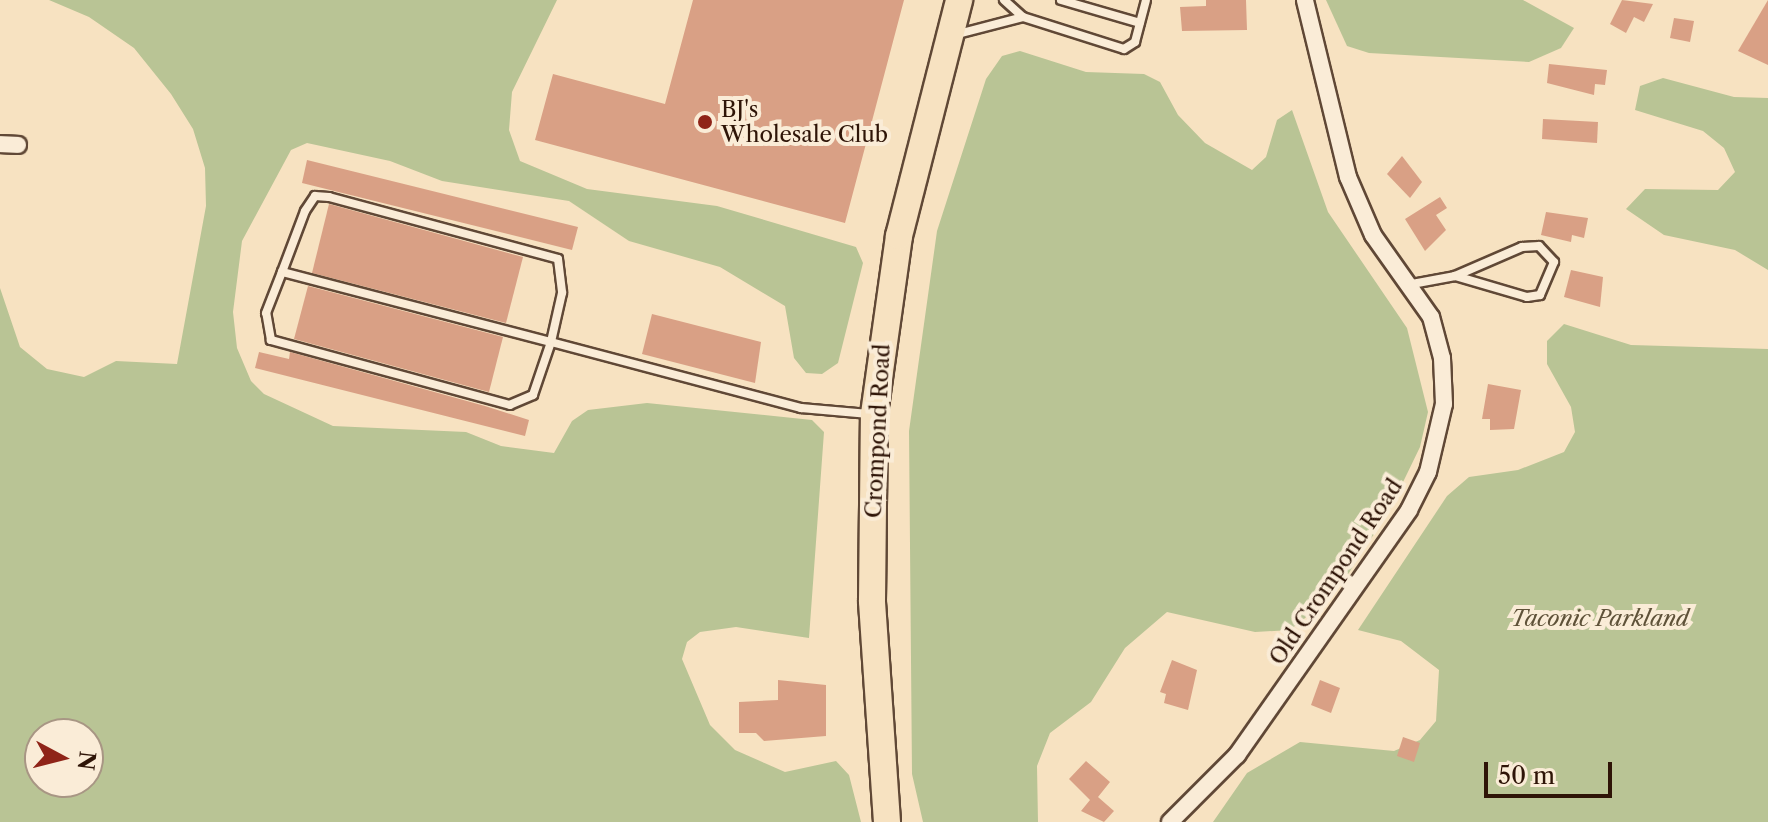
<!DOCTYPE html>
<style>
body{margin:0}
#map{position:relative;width:1768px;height:822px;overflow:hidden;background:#f7e2c1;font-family:"Libre Caslon Text",serif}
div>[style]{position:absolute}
.green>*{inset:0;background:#b9c495}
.building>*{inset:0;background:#d9a085}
.roads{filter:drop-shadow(2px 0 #604836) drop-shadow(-2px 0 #604836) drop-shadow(0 2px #604836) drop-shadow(0 -2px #604836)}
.service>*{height:8px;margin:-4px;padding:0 4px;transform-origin:4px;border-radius:4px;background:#faecd7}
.minor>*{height:16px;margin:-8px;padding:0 8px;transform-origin:8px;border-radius:8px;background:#faecd7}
.trunk>*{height:26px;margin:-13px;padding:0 13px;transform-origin:13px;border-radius:13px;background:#f7e2c1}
.dots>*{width:22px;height:22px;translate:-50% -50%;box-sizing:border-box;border:4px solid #faecd7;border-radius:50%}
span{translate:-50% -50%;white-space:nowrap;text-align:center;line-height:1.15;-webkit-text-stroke:8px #faecd7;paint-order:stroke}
.poi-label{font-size:22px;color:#2e1407}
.left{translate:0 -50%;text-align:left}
.street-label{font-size:22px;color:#2e1407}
.park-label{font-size:22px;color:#5f5239;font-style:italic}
.north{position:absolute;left:24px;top:718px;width:80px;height:80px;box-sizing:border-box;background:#faecd7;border:2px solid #a89684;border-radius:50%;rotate:97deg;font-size:22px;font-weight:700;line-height:32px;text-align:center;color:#2e1407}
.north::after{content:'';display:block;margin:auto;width:28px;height:36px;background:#8f2418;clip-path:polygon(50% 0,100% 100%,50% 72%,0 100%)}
.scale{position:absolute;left:1484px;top:762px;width:128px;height:36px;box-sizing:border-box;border:4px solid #2e1407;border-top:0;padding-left:10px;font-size:24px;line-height:28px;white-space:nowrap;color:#2e1407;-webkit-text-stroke:6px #faecd7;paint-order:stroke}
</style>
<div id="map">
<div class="green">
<i style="clip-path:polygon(evenodd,49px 0,557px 0,512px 92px,509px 130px,520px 161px,587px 189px,717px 206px,856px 247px,863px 263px,838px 363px,822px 374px,806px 373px,794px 358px,785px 306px,720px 267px,629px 241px,569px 201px,442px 181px,390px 161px,307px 143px,291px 150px,242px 241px,233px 312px,237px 348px,251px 381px,264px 394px,333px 426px,466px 432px,501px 446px,554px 453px,572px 421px,588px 410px,647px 403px,812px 420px,824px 432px,809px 638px,736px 627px,700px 632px,687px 642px,682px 659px,710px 725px,735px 750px,785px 772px,836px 761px,849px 775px,861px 822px,0 822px,0 288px,20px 347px,47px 369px,84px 377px,116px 361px,177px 364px,206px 206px,205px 168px,193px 129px,171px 94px,134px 48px,89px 17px,49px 0,40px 734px,88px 734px,88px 782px,40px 782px,40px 734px)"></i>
<i style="clip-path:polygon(1326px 0,1523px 0,1574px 28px,1561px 48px,1529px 62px,1369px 53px,1347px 46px)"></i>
<i style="clip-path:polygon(1020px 51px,1086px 72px,1144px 74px,1160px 82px,1178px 115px,1205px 143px,1252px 170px,1266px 157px,1277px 120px,1292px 110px,1328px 212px,1407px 328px,1428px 412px,1420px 447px,1389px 511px,1343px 582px,1304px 619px,1290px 630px,1255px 632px,1167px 612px,1125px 648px,1091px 702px,1050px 733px,1037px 766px,1038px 822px,923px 822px,912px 774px,909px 431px,937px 231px,986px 79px,1002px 56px)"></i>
<i style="clip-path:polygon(1663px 78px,1734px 97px,1768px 98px,1768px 270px,1735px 250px,1664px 235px,1626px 209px,1645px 189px,1718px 190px,1735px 172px,1724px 148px,1703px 131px,1635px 110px,1640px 86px)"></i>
<i style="clip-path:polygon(1564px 324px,1631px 345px,1768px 349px,1768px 822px,1213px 822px,1247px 773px,1300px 742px,1394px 751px,1420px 740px,1436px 721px,1439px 670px,1401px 641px,1358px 630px,1447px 496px,1469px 477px,1518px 470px,1564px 452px,1575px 432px,1571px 407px,1547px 364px,1547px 341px)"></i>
</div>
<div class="building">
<i style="clip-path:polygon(693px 0,904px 0,845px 223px,535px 140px,553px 74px,665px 104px)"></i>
<i style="clip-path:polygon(1206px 0,1246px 0,1247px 30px,1182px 31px,1180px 7px,1206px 6px)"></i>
<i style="clip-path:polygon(1622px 0,1653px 4px,1644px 22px,1634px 17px,1626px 33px,1610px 24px)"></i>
<i style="clip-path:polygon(1768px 0,1768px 65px,1738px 51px)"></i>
<i style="clip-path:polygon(1674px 18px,1694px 21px,1690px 42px,1670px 38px)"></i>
<i style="clip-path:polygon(1549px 64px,1607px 70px,1605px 85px,1595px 84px,1594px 95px,1547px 83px)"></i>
<i style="clip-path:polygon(1543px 119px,1598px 122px,1597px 143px,1542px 139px)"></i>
<i style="clip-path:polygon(1402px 156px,1422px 182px,1410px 198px,1387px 174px)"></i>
<i style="clip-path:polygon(307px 160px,578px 227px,572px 250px,302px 183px)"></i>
<i style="clip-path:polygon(1440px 197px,1447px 208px,1436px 215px,1446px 230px,1425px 251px,1405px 219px)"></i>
<i style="clip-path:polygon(329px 204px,523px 257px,506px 323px,312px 273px)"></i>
<i style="clip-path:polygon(1546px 212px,1588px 218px,1584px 238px,1572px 235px,1571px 242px,1541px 235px)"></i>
<i style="clip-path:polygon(1571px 270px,1603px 277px,1600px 307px,1564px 297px)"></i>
<i style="clip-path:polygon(308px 286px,503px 337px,489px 392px,294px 339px)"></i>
<i style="clip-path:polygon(652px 314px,761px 342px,755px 383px,642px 354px)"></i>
<i style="clip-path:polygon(259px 352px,289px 359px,290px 352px,485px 406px,529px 420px,525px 436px,255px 368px)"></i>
<i style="clip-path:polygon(1488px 384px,1521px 390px,1514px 429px,1490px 430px,1490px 419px,1482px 419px)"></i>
<i style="clip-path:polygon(1172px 660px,1197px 670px,1188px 710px,1164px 703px,1166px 694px,1160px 692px)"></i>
<i style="clip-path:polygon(778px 680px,826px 685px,826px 736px,764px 741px,756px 733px,739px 733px,739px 702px,778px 700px)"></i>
<i style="clip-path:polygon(1320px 680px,1340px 688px,1331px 713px,1311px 705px)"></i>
<i style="clip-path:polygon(1403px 737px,1420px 743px,1414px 762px,1397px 756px)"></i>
<i style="clip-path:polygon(1086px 761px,1110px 782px,1098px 797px,1114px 811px,1104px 822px,1081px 811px,1090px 800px,1069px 779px)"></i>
</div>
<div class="roads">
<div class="service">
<i style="left:1004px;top:0;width:25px;rotate:42deg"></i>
<i style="left:1023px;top:17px;width:106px;rotate:17.6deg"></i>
<i style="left:1124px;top:49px;width:13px;rotate:-32deg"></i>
<i style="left:1135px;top:42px;width:43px;rotate:-75.3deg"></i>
<i style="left:1061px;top:0;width:82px;rotate:16.2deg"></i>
<i style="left:954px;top:35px;width:71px;rotate:-14.6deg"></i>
<i style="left:282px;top:272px;width:278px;rotate:14.6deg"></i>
<i style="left:551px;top:342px;width:56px;rotate:108.8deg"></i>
<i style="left:533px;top:395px;width:25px;rotate:157deg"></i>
<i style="left:510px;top:405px;width:248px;rotate:-164.8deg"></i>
<i style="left:271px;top:340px;width:27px;rotate:-100deg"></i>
<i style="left:266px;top:313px;width:44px;rotate:-68.7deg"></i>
<i style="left:282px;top:272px;width:65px;rotate:-69.3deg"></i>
<i style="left:305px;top:211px;width:18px;rotate:-56deg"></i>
<i style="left:315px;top:196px;width:14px;rotate:4deg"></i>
<i style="left:329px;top:197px;width:237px;rotate:15.1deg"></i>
<i style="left:558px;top:259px;width:34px;rotate:83deg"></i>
<i style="left:562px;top:293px;width:50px;rotate:102.7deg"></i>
<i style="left:551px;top:342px;width:259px;rotate:14.8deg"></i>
<i style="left:801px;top:408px;width:68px;rotate:5deg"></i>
<i style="left:1412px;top:284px;width:44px;rotate:-10.5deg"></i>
<i style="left:1455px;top:276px;width:73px;rotate:-23.4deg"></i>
<i style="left:1522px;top:247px;width:17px;rotate:-3deg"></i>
<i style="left:1539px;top:246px;width:22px;rotate:47deg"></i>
<i style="left:1554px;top:262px;width:36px;rotate:113deg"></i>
<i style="left:1540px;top:295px;width:13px;rotate:171deg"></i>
<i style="left:1527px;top:297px;width:75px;rotate:-163.7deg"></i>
</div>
<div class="minor">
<i style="left:0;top:144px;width:18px;rotate:3deg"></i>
<i style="left:1170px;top:822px;width:95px;rotate:-45deg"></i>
<i style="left:1237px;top:755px;width:299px;rotate:-54.9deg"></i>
<i style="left:1409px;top:510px;width:42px;rotate:-63.4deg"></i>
<i style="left:1428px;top:472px;width:70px;rotate:-76.8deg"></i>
<i style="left:1444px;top:404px;width:46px;rotate:-92.5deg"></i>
<i style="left:1442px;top:358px;width:42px;rotate:-105deg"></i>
<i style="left:1431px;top:317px;width:100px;rotate:-125.3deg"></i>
<i style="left:1373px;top:235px;width:63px;rotate:-113.3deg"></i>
<i style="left:1348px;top:177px;width:182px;rotate:-103.7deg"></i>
</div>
<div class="trunk">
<i style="left:887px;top:822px;width:222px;rotate:-93.9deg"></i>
<i style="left:872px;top:601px;width:187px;rotate:-89.4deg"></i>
<i style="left:874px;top:414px;width:180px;rotate:-82deg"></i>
<i style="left:899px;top:236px;width:244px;rotate:-75.7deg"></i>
</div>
</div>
<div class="dots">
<i style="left:705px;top:122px;background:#8f2418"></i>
</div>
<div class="poi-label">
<span class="left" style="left:721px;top:122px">BJ's<br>Wholesale Club</span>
</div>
<div class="street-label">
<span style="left:878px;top:431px;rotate:-87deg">Crompond Road</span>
<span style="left:1336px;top:572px;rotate:-56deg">Old Crompond Road</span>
</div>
<div class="park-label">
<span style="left:1600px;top:619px">Taconic Parkland</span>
</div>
<div class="north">N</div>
<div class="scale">50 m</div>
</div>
